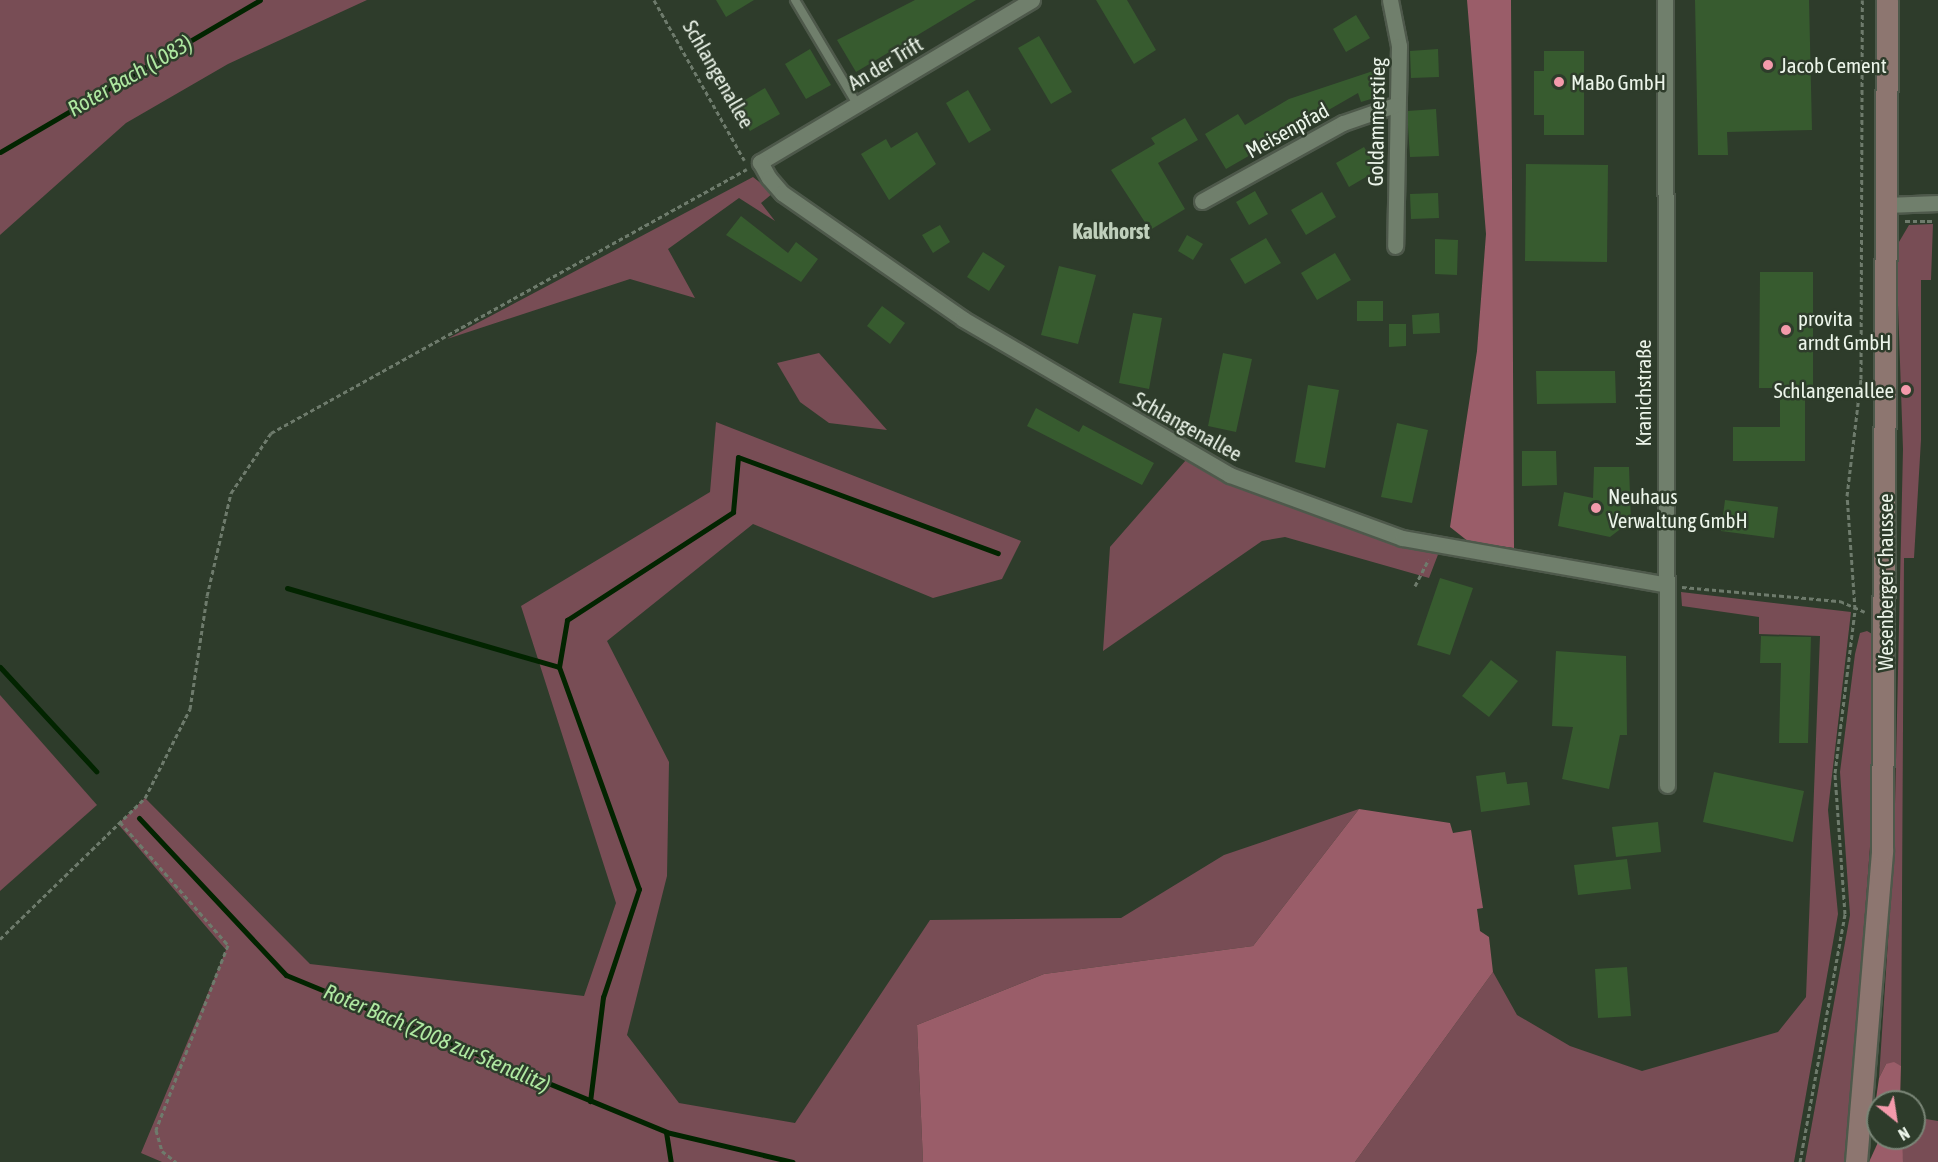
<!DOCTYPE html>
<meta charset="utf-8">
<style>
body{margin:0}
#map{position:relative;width:1938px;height:1162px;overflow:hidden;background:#2e3c2b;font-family:"Asap Condensed",sans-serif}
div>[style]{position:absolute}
.green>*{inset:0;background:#784d55}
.forest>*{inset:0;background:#9a5d69}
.stream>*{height:5px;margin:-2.5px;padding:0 2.5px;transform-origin:2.5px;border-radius:2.5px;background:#022400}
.building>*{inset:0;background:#375b2f}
.path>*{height:3px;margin-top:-1.5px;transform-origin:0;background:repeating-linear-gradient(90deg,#6e7b6c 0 4.5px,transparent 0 7.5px)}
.roads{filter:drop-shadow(2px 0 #4e594b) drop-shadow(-2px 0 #4e594b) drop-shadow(0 2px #4e594b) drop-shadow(0 -2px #4e594b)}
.lane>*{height:8px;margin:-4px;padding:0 4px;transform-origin:4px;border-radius:4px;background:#707f6c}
.street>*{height:15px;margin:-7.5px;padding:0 7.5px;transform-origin:7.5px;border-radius:7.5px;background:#707f6c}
.secondary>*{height:21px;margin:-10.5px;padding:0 10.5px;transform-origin:10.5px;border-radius:10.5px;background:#8d7670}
.dots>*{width:16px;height:16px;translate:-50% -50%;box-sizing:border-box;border:3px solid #2e3c2b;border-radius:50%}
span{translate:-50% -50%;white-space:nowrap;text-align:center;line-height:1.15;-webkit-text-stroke:5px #2e3c2b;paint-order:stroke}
.street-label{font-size:21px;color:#ecf5ea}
.poi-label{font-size:21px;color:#ecf5ea}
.left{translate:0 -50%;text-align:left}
.right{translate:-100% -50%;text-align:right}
.water-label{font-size:22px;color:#afe8a1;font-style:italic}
.neighbourhood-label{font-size:22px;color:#bfcfbb;font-weight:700}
.north{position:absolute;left:1866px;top:1090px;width:60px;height:60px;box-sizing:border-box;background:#2e3c2b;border:2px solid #7a8677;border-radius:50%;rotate:150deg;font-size:16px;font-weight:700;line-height:24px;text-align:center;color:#ecf5ea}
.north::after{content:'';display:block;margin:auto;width:21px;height:27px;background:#f39aab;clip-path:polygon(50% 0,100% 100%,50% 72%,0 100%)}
</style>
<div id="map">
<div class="green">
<i style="clip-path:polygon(0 0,367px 0,228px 64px,126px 123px,0 235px)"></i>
<i style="clip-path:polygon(753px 177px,773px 193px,761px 203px,775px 221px,739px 198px,668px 249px,695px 298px,630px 279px,447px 339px)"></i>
<i style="clip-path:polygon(1933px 224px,1931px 280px,1921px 280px,1921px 440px,1914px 558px,1904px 558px,1901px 1066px,1886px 1064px,1879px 1078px,1894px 849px,1903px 449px,1896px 247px,1909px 225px)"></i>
<i style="clip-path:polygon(819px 353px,887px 430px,829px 423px,800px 402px,777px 363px)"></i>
<i style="clip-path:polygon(716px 422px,1021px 541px,1002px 579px,933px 598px,753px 524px,607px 641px,669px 762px,667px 876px,627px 1035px,679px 1103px,795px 1123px,930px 920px,1121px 918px,1224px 855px,1359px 809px,1253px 946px,1044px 974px,917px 1025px,923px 1162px,162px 1162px,141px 1153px,226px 950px,118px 824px,145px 798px,310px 964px,584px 996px,616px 903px,521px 606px,710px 492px)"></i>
<i style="clip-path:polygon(1186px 460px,1312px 514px,1439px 552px,1429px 578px,1285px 537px,1262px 541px,1103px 651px,1110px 547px)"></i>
<i style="clip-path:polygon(1681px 592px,1851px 612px,1828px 810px,1838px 914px,1794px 1162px,1355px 1162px,1493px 972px,1517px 1015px,1570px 1046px,1642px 1071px,1778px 1032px,1806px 997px,1820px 636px,1759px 634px,1759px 617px,1682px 606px)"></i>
<i style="clip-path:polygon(1867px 631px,1874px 635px,1870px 847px,1846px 1162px,1805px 1162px,1850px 915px,1840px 772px,1855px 654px,1860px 633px)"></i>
<i style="clip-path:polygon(0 695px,97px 805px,0 891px)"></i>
<i style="clip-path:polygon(1914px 1117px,1938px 1121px,1938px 1162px,1903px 1162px,1900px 1142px,1914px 1138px)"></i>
</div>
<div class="forest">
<i style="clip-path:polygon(1467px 0,1511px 0,1514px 548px,1469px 542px,1450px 527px,1477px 351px,1486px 234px)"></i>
<i style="clip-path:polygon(1359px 809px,1450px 823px,1453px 833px,1471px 830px,1483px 908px,1477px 909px,1480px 931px,1489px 937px,1493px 972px,1355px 1162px,923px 1162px,917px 1025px,1044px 974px,1253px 946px)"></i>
<i style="clip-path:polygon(1894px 1062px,1901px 1066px,1900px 1102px,1878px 1102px,1878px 1114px,1875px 1106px,1879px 1078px,1886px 1064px)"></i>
<i style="clip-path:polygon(1880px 1138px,1902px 1138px,1903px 1162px,1869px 1162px)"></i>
</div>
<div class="stream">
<i style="left:0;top:152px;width:301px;rotate:-30.3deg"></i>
<i style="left:287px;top:588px;width:283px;rotate:16.2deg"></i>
<i style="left:559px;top:667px;width:236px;rotate:70.2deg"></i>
<i style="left:639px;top:889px;width:114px;rotate:108.4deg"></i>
<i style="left:603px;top:997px;width:105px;rotate:97.1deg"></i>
<i style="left:0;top:667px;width:142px;rotate:47.3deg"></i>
<i style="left:559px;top:667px;width:48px;rotate:-80.3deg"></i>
<i style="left:567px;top:620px;width:198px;rotate:-33deg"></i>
<i style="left:733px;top:512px;width:55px;rotate:-84.8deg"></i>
<i style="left:738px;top:457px;width:277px;rotate:20.3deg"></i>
<i style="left:139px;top:818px;width:215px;rotate:46.9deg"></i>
<i style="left:286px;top:975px;width:411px;rotate:22.4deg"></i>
<i style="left:666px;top:1132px;width:130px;rotate:13.3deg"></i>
<i style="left:666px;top:1132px;width:30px;rotate:81deg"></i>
</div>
<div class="building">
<i style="clip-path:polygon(716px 0,754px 0,726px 17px)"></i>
<i style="clip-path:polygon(915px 0,976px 0,856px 72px,837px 40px)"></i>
<i style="clip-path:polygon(1096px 0,1127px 0,1156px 50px,1134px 64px)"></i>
<i style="clip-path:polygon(1695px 0,1809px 0,1812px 130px,1727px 132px,1728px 155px,1698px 155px)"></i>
<i style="clip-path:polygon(1356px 15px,1370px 38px,1346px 52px,1333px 29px)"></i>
<i style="clip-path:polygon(1039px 36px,1072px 92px,1051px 104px,1018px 48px)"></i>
<i style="clip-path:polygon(810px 49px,831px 85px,806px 99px,785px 64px)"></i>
<i style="clip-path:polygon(1438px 49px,1439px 77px,1411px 78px,1410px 51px)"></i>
<i style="clip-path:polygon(1544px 51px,1584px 51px,1584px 135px,1544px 135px,1544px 115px,1534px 115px,1534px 71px,1544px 71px)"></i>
<i style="clip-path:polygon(1376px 70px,1384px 95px,1361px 102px,1358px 93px,1226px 169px,1205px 134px,1238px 114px,1245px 125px,1289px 99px)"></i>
<i style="clip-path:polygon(765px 88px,780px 114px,750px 131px,735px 106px)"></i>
<i style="clip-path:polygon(968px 90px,991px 130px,969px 143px,946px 103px)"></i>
<i style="clip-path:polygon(1436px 109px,1439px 156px,1410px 157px,1407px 111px)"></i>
<i style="clip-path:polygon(1185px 118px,1198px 140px,1158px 163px,1185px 209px,1150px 230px,1111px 170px,1155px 144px,1151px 138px)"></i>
<i style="clip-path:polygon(917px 132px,936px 164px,889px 200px,861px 154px,886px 139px,891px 148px)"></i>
<i style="clip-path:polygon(1364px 147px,1378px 170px,1349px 187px,1336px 163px)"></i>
<i style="clip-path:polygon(1526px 164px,1608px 165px,1607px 262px,1525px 261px)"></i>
<i style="clip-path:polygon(1255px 191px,1268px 214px,1249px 225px,1236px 202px)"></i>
<i style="clip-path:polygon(1322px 192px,1336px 217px,1306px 235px,1291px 210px)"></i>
<i style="clip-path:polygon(1438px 193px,1439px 218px,1411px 219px,1410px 194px)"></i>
<i style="clip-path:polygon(741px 216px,788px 253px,796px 242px,818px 259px,801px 282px,726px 235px)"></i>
<i style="clip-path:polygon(940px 225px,950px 242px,933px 253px,922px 235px)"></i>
<i style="clip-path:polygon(1187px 235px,1203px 244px,1193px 260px,1178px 251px)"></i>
<i style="clip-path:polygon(1266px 238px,1281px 263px,1245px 284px,1230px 259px)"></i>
<i style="clip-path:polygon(1435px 239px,1458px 240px,1457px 275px,1435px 274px)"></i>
<i style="clip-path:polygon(983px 252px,1005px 266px,989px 291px,967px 277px)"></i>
<i style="clip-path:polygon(1335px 253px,1351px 280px,1317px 300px,1301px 273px)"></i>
<i style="clip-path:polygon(1059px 266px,1096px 275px,1078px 344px,1041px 335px)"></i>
<i style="clip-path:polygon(1760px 272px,1813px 272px,1813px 388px,1805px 388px,1805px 461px,1733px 461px,1733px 427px,1780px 427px,1780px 388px,1759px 388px)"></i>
<i style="clip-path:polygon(1357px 301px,1383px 301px,1383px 321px,1357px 321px)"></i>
<i style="clip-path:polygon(882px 306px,905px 323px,890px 344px,867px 326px)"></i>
<i style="clip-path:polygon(1133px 313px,1162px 318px,1149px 389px,1119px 383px)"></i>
<i style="clip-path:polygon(1439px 313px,1440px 333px,1413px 334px,1412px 315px)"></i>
<i style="clip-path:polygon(1389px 324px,1406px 324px,1406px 346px,1389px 347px)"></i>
<i style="clip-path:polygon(1223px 353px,1252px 359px,1236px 432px,1208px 426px)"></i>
<i style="clip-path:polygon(1536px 371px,1615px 371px,1616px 403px,1537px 404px)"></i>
<i style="clip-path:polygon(1308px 385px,1339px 390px,1325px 468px,1295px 462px)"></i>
<i style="clip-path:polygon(1036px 408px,1079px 432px,1083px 425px,1154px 463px,1142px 485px,1027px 426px)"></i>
<i style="clip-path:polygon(1397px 423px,1428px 430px,1412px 503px,1381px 497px)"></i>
<i style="clip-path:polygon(1522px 451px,1556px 451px,1557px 485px,1522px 486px)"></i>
<i style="clip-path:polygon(1594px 467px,1629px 467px,1631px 521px,1610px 537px,1558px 526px,1564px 492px,1593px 498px)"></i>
<i style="clip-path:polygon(1725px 500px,1778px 507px,1774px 538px,1721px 531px)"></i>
<i style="clip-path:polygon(1440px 578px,1473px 588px,1450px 655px,1417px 645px)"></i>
<i style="clip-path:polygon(1761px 636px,1811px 637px,1808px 743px,1779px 743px,1781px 663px,1760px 663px)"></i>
<i style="clip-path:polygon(1556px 651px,1626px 656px,1627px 735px,1620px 735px,1609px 789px,1562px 779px,1573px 727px,1552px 726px)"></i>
<i style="clip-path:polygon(1491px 660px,1518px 681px,1489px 717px,1462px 696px)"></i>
<i style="clip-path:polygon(1505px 772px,1507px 784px,1527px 782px,1530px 805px,1481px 812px,1476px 776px)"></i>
<i style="clip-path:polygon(1714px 772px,1804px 791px,1793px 842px,1703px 822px)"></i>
<i style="clip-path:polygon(1658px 822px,1661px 852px,1616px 857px,1612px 827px)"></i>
<i style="clip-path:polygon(1627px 859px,1631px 889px,1578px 895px,1574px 865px)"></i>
<i style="clip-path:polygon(1627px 967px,1631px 1016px,1598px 1018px,1595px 969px)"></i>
</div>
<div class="path">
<i style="left:654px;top:0;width:184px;rotate:60.6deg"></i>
<i style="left:1905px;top:221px;width:29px"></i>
<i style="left:1415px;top:586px;width:30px;rotate:-63deg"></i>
<i style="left:1682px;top:587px;width:159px;rotate:5.1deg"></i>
<i style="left:1840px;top:601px;width:27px;rotate:24deg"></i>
<i style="left:120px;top:822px;width:164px;rotate:48.7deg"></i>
<i style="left:228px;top:945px;width:199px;rotate:111.3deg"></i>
<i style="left:156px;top:1130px;width:22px;rotate:74deg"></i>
<i style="left:162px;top:1151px;width:18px;rotate:38deg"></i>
<i style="left:0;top:939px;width:202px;rotate:-44.2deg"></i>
<i style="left:145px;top:798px;width:100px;rotate:-63.2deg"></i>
<i style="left:190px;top:709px;width:114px;rotate:-81.4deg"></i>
<i style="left:207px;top:596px;width:106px;rotate:-76.9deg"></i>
<i style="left:231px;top:493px;width:72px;rotate:-56.3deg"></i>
<i style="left:271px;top:433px;width:544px;rotate:-29.01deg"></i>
<i style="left:1800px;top:1162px;width:252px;rotate:-79.7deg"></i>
<i style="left:1845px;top:914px;width:141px;rotate:-94.1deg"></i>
<i style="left:1835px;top:773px;width:165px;rotate:-83deg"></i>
<i style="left:1855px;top:609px;width:113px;rotate:-94deg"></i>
<i style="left:1847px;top:496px;width:118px;rotate:-83.2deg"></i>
<i style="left:1861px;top:379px;width:379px;rotate:-89.8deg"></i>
</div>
<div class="roads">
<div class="lane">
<i style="left:795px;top:0;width:121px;rotate:59.2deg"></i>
</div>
<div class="street">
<i style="left:1032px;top:0;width:317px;rotate:149.2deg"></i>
<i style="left:760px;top:162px;width:18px;rotate:61deg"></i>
<i style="left:769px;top:178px;width:20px;rotate:49deg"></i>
<i style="left:782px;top:193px;width:221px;rotate:34.8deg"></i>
<i style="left:963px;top:319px;width:309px;rotate:30.3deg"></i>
<i style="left:1230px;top:475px;width:183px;rotate:20.1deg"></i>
<i style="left:1402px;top:538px;width:265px;rotate:10deg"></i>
<i style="left:1390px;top:0;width:47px;rotate:78.9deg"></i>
<i style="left:1399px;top:46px;width:200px;rotate:91.1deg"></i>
<i style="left:1665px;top:0;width:785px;rotate:89.85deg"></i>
<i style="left:1202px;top:201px;width:161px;rotate:-29deg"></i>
<i style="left:1343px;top:123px;width:55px;rotate:-19.1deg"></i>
<i style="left:1886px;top:205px;width:52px;rotate:-2.2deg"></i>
</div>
<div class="secondary">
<i style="left:1856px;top:1162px;width:312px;rotate:-85.2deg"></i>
<i style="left:1882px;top:851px;width:851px;rotate:-89.66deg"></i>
</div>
</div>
<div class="dots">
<i style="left:1768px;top:65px;background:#f39aab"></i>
<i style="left:1559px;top:82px;background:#f39aab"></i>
<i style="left:1786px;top:330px;background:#f39aab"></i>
<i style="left:1906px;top:390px;background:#f39aab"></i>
<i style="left:1596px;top:508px;background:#f39aab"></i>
</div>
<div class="street-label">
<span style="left:885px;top:63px;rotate:-31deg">An der Trift</span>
<span style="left:719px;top:74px;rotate:60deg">Schlangenallee</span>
<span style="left:1376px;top:122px;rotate:-89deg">Goldammerstieg</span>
<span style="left:1287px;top:130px;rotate:-29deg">Meisenpfad</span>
<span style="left:1643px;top:393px;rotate:-90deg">Kranichstraße</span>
<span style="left:1188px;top:426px;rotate:29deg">Schlangenallee</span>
<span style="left:1885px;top:582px;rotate:-90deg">Wesenberger Chaussee</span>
</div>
<div class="poi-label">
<span class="left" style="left:1780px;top:65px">Jacob Cement</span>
<span class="left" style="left:1571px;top:82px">MaBo GmbH</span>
<span class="left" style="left:1798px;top:330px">provita<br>arndt GmbH</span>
<span class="right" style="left:1894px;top:390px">Schlangenallee</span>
<span class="left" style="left:1608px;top:508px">Neuhaus<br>Verwaltung GmbH</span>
</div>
<div class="water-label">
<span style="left:130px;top:76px;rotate:-30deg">Roter Bach (L083)</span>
<span style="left:437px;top:1038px;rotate:23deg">Roter Bach (Z008 zur Stendlitz)</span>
</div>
<div class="neighbourhood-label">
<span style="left:1111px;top:232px">Kalkhorst</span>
</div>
<div class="north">N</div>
</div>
